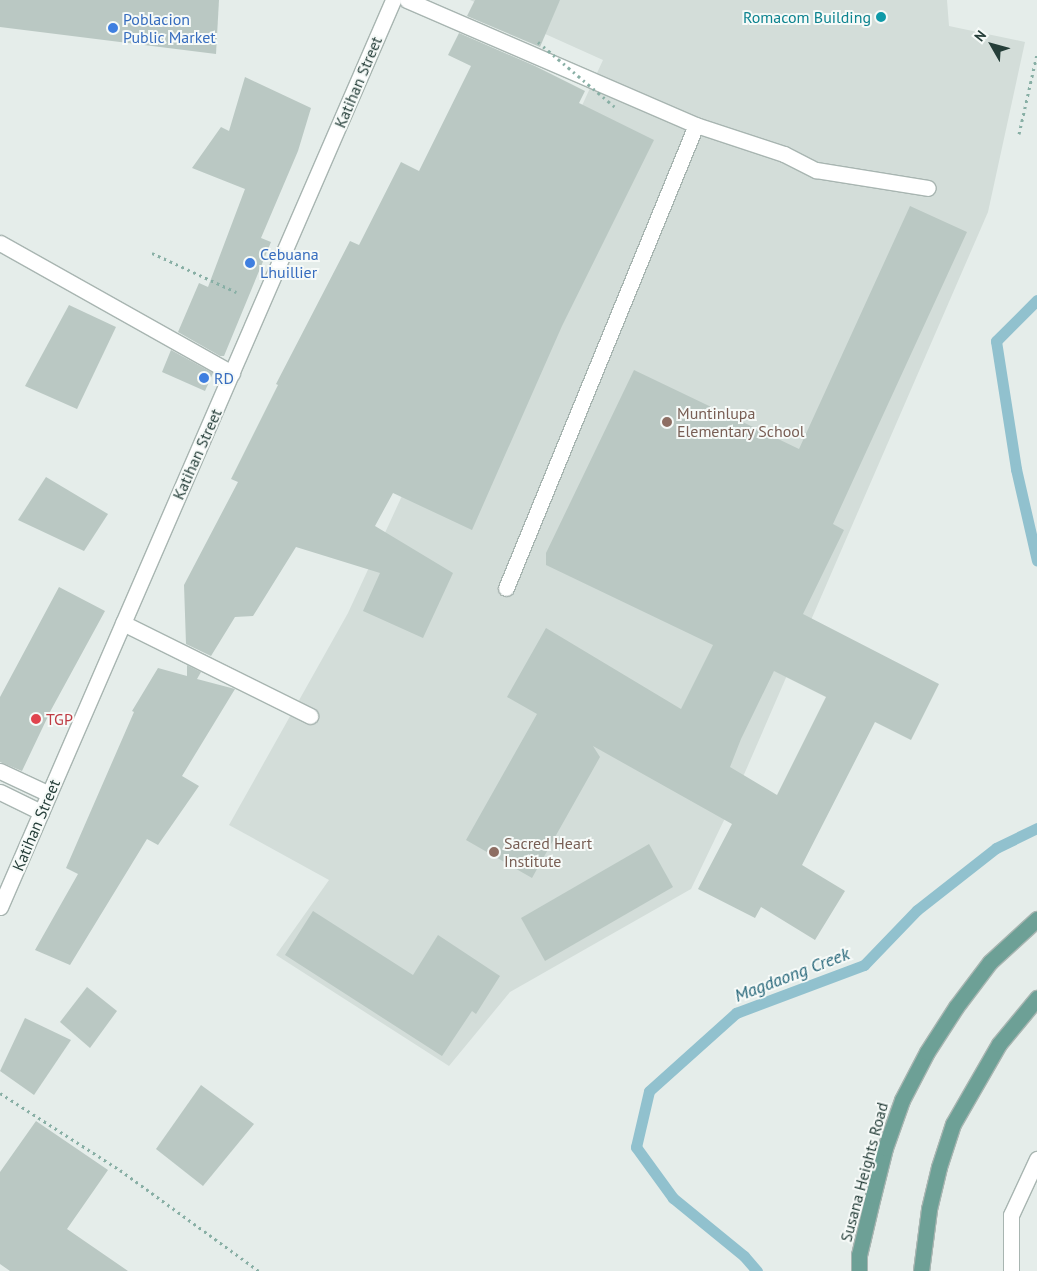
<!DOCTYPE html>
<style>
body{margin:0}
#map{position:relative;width:1037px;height:1271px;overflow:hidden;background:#e5edea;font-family:"PT Sans",sans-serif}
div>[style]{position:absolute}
.built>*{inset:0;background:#d3ddd9}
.stream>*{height:11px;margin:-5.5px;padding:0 5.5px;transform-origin:5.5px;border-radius:5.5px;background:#91c1ce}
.building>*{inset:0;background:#bac8c3}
.path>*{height:3px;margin-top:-1.5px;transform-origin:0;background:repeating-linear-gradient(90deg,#88afa5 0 2.5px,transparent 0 6.5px)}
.roads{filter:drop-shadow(1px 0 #a8b5b1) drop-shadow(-1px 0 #a8b5b1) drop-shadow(0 1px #a8b5b1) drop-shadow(0 -1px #a8b5b1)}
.minor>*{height:15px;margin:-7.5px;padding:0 7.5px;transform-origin:7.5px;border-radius:7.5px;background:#fff}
.major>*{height:15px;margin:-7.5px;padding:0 7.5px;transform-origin:7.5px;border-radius:7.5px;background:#6da096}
.path-bridge>*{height:3px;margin-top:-1.5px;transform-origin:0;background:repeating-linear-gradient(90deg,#88afa5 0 2.5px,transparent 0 6.5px)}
.dots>*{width:14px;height:14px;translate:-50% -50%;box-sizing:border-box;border:2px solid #f6faf8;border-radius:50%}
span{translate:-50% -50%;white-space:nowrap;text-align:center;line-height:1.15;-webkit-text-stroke:4px #f6faf8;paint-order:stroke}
.culture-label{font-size:16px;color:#0d838f}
.right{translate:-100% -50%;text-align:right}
.shop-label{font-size:16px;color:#366cbe}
.left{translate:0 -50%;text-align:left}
.street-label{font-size:16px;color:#253e39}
.education-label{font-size:16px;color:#785e54}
.health-label{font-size:16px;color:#be3a42}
.water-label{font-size:18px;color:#236477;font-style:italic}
.north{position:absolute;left:967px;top:20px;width:50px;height:50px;-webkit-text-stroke:4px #f6faf8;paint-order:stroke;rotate:308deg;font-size:14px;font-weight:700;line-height:20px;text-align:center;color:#253e39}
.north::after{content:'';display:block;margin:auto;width:18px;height:22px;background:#253e39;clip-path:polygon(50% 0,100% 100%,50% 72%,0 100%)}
</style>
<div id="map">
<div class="built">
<i style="clip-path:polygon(470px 0,947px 0,949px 26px,1025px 42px,988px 212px,726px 816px,691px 889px,510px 992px,449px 1066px,276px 955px,329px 880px,229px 825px,348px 613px,603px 60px)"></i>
</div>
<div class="stream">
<i style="left:1037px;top:300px;width:58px;rotate:135deg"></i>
<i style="left:996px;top:341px;width:130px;rotate:81.1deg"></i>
<i style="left:1016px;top:469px;width:94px;rotate:77.1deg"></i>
<i style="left:757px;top:1271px;width:20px;rotate:-131deg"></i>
<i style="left:744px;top:1256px;width:92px;rotate:-140.8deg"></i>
<i style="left:673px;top:1198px;width:63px;rotate:-126deg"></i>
<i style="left:636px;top:1147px;width:57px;rotate:-76.9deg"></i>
<i style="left:649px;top:1091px;width:117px;rotate:-41.9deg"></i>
<i style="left:736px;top:1013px;width:137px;rotate:-20.6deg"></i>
<i style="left:864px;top:965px;width:76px;rotate:-46.1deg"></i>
<i style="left:917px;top:910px;width:100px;rotate:-38.1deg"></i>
<i style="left:996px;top:848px;width:46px;rotate:-26deg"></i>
</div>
<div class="building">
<i style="clip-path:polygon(0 0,219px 0,216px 54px,0 27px)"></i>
<i style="clip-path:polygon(475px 0,560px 0,540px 47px,467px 16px)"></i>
<i style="clip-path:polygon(459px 33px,535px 66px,585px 91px,579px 103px,654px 140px,562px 326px,472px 530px,393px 493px,375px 526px,453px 573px,423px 638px,363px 611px,380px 573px,296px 547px,253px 616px,235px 617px,211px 656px,186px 644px,184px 585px,238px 482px,231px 479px,278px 385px,276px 384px,350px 241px,359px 245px,401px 162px,419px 171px,471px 66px,448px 55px)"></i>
<i style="clip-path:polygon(245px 77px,311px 108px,298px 151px,261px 238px,271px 242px,224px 356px,220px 356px,178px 332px,199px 283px,208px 287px,245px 189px,192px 168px,221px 127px,229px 131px)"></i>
<i style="clip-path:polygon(evenodd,910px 206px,967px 232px,833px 524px,844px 530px,803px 614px,939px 684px,911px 740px,875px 722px,802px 865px,845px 891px,815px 940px,761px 907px,755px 918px,698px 889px,732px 824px,593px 746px,600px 757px,532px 878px,466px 840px,537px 714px,507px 697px,546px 628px,681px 709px,713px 645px,546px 565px,546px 553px,634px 370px,799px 449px,910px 206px,774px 671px,826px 697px,777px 795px,730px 767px,741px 739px,774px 671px)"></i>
<i style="clip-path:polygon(69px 305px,116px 327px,77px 409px,25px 386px)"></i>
<i style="clip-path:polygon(171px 350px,213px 373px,205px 391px,162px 372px)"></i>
<i style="clip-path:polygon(46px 477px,108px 514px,84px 551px,18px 520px)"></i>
<i style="clip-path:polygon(59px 587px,105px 611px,51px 710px,22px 771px,0 762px,0 697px)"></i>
<i style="clip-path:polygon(187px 665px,201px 672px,197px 679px,235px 689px,182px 776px,199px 786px,158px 845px,147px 839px,70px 965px,35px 950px,78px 874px,66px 868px,134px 712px,132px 711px,158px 668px,187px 676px)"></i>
<i style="clip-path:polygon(649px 844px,673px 887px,545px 961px,521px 918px)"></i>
<i style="clip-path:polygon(313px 911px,413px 975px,438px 935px,500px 976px,476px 1014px,472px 1011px,442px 1056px,285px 955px)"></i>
<i style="clip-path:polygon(87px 987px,117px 1011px,90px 1048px,60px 1022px)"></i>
<i style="clip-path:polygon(25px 1018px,71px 1040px,34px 1095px,0 1071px)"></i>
<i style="clip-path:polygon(201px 1085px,254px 1124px,203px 1186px,156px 1149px)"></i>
<i style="clip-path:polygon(36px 1121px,108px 1170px,67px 1229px,128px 1271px,10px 1271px,0 1264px,0 1172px)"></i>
</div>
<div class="path">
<i style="left:1019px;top:134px;width:82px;rotate:-77.3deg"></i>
<i style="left:152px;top:253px;width:93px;rotate:24.9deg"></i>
<i style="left:0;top:1093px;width:143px;rotate:32.7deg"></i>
<i style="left:120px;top:1170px;width:172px;rotate:36deg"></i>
</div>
<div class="roads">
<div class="minor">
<i style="left:407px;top:0;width:315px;rotate:23.4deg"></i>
<i style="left:696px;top:125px;width:93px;rotate:18.2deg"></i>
<i style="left:784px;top:154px;width:36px;rotate:27deg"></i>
<i style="left:816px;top:170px;width:113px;rotate:9.1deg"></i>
<i style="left:0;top:243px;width:266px;rotate:29.3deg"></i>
<i style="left:506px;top:588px;width:500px;rotate:-67.69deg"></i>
<i style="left:123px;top:623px;width:209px;rotate:26.4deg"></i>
<i style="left:0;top:771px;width:54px;rotate:25.1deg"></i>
<i style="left:0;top:792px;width:46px;rotate:26deg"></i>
<i style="left:0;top:907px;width:988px;rotate:-66.57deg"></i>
<i style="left:1011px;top:1271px;width:56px;rotate:-90deg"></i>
<i style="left:1011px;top:1215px;width:62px;rotate:-65.1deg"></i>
</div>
<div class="major">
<i style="left:859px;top:1271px;width:16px;rotate:-90deg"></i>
<i style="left:859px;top:1255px;width:61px;rotate:-76.7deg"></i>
<i style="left:873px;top:1196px;width:49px;rotate:-76deg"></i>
<i style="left:885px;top:1148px;width:51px;rotate:-70.5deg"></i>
<i style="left:902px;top:1100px;width:54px;rotate:-62.5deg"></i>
<i style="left:927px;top:1052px;width:54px;rotate:-57.2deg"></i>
<i style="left:956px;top:1007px;width:56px;rotate:-52.9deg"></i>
<i style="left:990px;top:962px;width:64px;rotate:-42.5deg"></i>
<i style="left:921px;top:1271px;width:63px;rotate:-82.6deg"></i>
<i style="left:929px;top:1209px;width:43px;rotate:-76.6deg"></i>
<i style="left:939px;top:1167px;width:45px;rotate:-72deg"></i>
<i style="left:953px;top:1124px;width:92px;rotate:-60.1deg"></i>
<i style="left:999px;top:1044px;width:60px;rotate:-50.4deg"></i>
</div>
</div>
<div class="path-bridge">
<i style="left:538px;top:42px;width:101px;rotate:40.2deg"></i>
</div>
<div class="dots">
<i style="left:881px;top:17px;background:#0f9aa8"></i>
<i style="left:113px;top:28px;background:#3f7fe0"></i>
<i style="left:250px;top:263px;background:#3f7fe0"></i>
<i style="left:204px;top:378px;background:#3f7fe0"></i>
<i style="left:667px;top:422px;background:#8d6e63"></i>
<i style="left:36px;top:719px;background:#e0444e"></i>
<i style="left:494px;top:852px;background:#8d6e63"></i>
</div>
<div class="culture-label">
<span class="right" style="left:871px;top:17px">Romacom Building</span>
</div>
<div class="shop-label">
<span class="left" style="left:123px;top:28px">Poblacion<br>Public Market</span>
<span class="left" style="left:260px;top:263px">Cebuana<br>Lhuillier</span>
<span class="left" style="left:214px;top:378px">RD</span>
</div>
<div class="street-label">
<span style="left:358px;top:82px;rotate:-67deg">Katihan Street</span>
<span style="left:197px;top:454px;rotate:-66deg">Katihan Street</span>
<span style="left:36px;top:825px;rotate:-67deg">Katihan Street</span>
<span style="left:864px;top:1172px;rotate:-75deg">Susana Heights Road</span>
</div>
<div class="education-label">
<span class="left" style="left:677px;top:422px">Muntinlupa<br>Elementary School</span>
<span class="left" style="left:504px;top:852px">Sacred Heart<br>Institute</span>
</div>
<div class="health-label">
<span class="left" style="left:46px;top:719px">TGP</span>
</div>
<div class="water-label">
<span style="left:792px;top:975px;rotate:-21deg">Magdaong Creek</span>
</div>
<div class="north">N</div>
</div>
